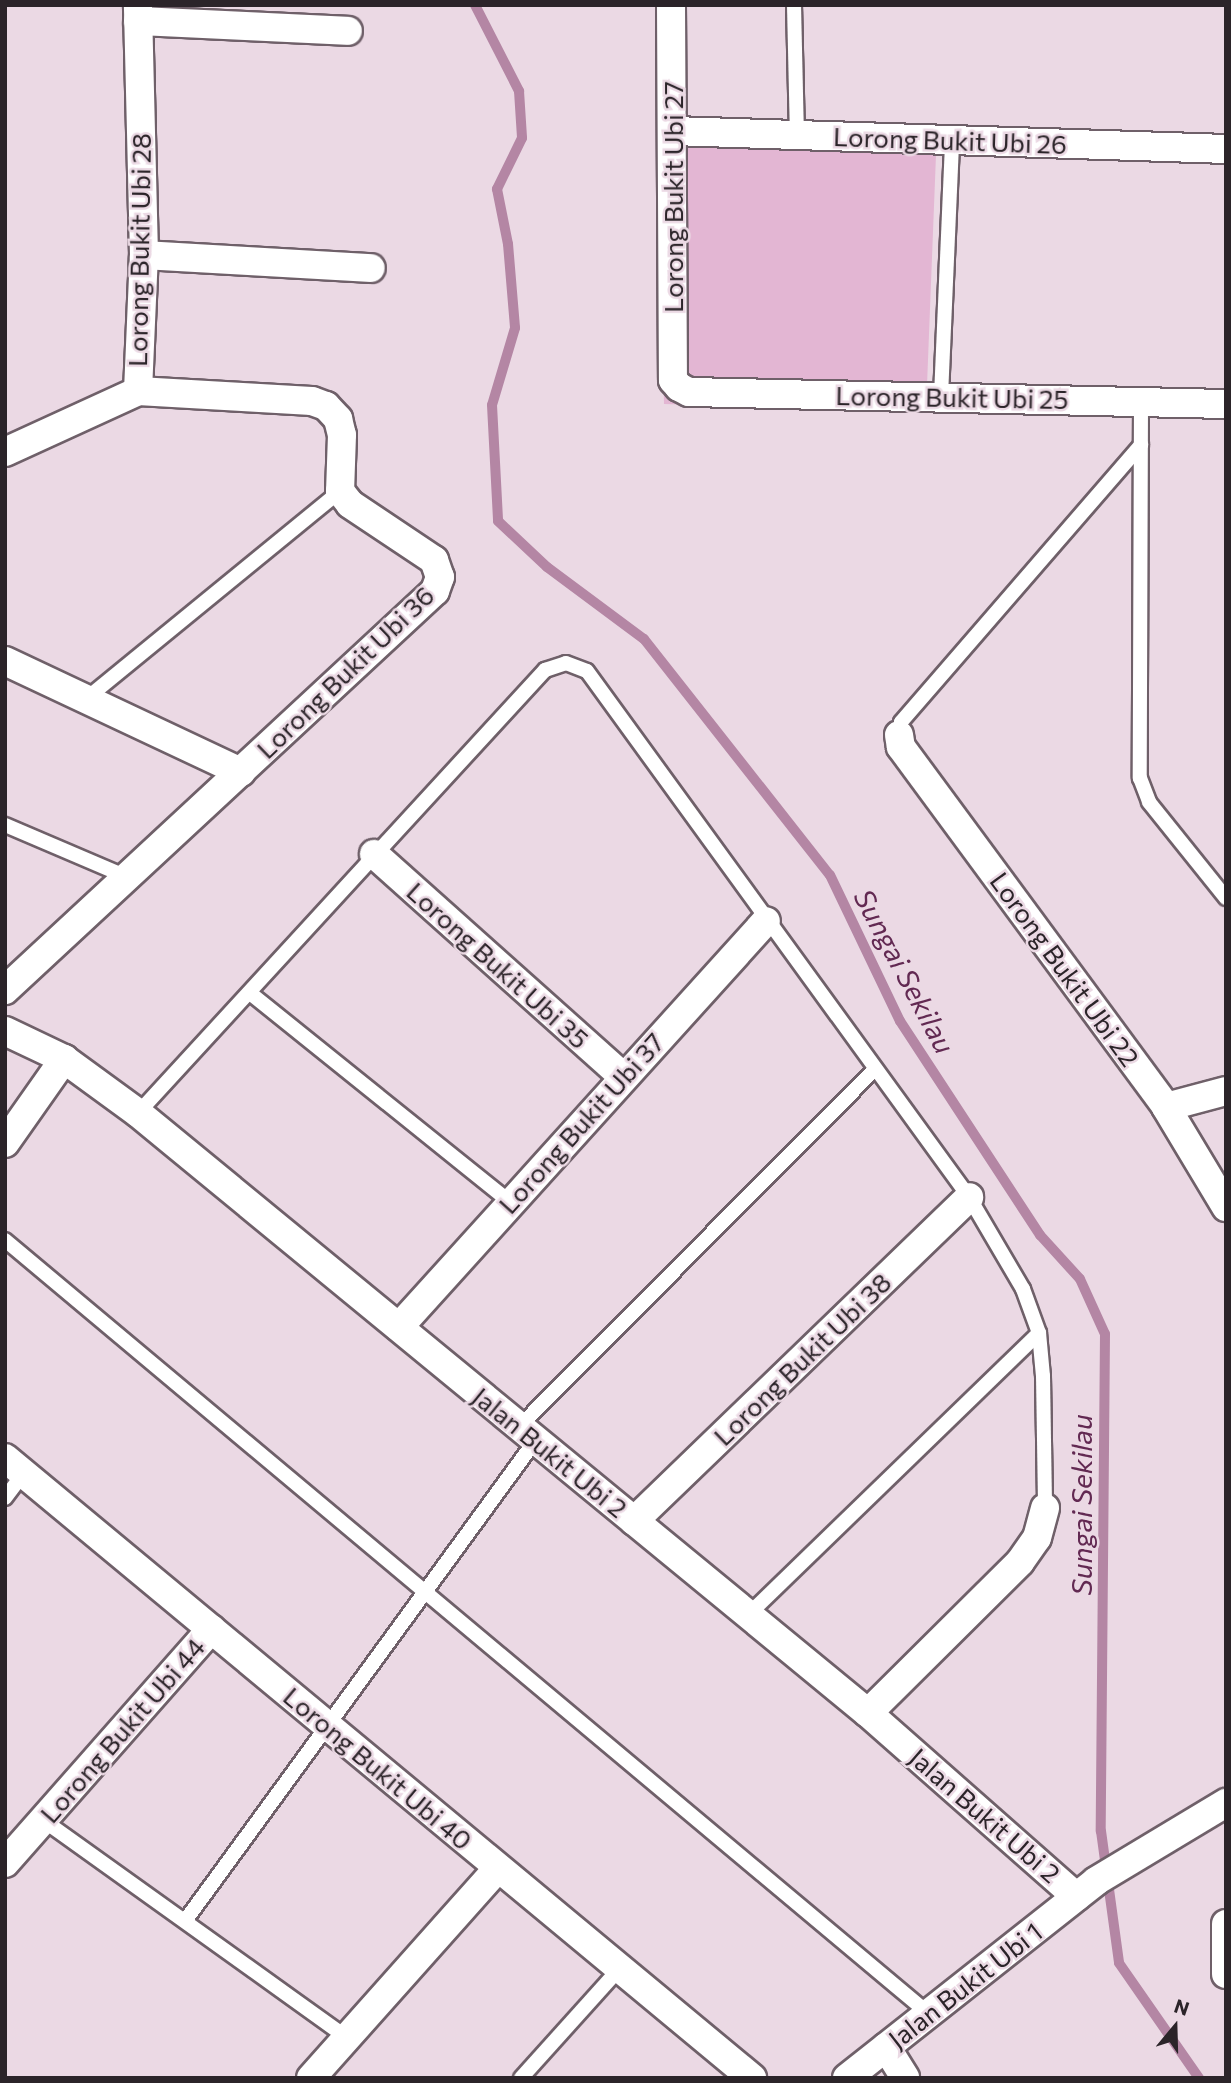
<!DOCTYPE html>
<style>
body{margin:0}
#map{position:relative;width:1231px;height:2083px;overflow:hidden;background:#ebd9e4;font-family:Commissioner,sans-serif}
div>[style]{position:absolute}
.green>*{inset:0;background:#e3b6d3}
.stream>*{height:10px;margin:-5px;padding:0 5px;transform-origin:5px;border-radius:5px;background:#b486a4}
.roads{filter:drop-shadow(2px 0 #6f6069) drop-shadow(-2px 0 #6f6069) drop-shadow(0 2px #6f6069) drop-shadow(0 -2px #6f6069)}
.service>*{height:14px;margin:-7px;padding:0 7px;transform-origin:7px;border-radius:7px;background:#fff}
.minor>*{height:28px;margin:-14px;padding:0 14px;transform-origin:14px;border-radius:14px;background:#fff}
span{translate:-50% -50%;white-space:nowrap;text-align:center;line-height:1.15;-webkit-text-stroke:5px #ebd9e4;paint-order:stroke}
.street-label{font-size:26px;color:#2b2429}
.water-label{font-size:28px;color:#622952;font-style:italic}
.frame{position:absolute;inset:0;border:7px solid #2b2429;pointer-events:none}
.north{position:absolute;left:1140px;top:1992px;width:70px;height:70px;-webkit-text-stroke:5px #ebd9e4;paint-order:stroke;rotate:19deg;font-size:19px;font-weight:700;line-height:28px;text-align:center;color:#2b2429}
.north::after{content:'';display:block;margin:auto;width:24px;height:32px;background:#2b2429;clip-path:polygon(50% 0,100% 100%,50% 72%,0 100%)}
</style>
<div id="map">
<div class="green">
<i style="clip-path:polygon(658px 146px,936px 155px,926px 411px,664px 404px)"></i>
</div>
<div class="stream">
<i style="left:475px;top:5px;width:97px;rotate:62.9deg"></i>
<i style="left:519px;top:91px;width:47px;rotate:86.3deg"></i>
<i style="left:522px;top:138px;width:57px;rotate:116.1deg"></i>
<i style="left:497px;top:189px;width:56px;rotate:78.7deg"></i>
<i style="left:508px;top:244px;width:84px;rotate:85.2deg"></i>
<i style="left:515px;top:328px;width:80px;rotate:106.6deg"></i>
<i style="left:492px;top:405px;width:116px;rotate:87deg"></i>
<i style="left:498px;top:521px;width:67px;rotate:43.2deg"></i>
<i style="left:547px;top:567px;width:121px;rotate:36.6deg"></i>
<i style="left:644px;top:639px;width:300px;rotate:51.8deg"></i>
<i style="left:830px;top:875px;width:162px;rotate:64.4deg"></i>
<i style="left:900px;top:1021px;width:256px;rotate:56.8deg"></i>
<i style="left:1040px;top:1235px;width:59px;rotate:47.7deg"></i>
<i style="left:1080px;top:1279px;width:60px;rotate:65.6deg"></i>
<i style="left:1105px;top:1334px;width:497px;rotate:90.5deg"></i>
<i style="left:1101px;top:1831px;width:133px;rotate:82.2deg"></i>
<i style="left:1119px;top:1963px;width:140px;rotate:55.2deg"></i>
</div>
<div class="roads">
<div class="service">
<i style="left:794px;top:5px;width:129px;rotate:88.7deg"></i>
<i style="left:941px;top:396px;width:256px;rotate:-87.5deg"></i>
<i style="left:1141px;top:402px;width:376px;rotate:90.2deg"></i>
<i style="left:1140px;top:778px;width:26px;rotate:69deg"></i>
<i style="left:1149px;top:802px;width:123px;rotate:51.3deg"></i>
<i style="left:86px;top:699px;width:328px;rotate:-39.3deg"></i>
<i style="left:899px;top:735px;width:13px;rotate:-81deg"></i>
<i style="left:901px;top:722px;width:367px;rotate:-49.1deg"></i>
<i style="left:5px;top:825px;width:133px;rotate:23.1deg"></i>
<i style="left:250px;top:993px;width:334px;rotate:38.8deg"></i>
<i style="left:138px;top:1113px;width:602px;rotate:-47.43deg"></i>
<i style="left:545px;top:670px;width:22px;rotate:-18deg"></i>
<i style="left:566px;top:663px;width:22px;rotate:21deg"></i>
<i style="left:587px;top:671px;width:650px;rotate:54.01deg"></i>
<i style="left:969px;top:1197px;width:107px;rotate:59.6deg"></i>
<i style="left:1023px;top:1289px;width:47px;rotate:70deg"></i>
<i style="left:1039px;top:1333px;width:43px;rotate:84.7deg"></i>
<i style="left:1043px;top:1376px;width:132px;rotate:89.1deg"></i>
<i style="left:5px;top:1240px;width:1205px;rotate:39.95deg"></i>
<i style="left:519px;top:1427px;width:505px;rotate:-45.16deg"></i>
<i style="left:5px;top:1498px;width:31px;rotate:-53deg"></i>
<i style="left:748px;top:1615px;width:405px;rotate:-44.1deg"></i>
<i style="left:43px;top:1820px;width:374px;rotate:35.6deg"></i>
<i style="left:185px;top:1921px;width:594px;rotate:-53.9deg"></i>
<i style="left:521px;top:2078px;width:147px;rotate:-48deg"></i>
</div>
<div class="minor">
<i style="left:671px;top:5px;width:375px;rotate:89.7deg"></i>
<i style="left:673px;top:380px;width:9px;rotate:49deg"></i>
<i style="left:679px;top:387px;width:11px;rotate:27deg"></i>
<i style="left:689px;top:392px;width:537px;rotate:1.28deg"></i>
<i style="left:138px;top:21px;width:210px;rotate:2.7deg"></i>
<i style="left:673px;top:131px;width:553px;rotate:1.86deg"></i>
<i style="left:144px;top:255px;width:227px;rotate:3.3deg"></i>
<i style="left:138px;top:391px;width:136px;rotate:-87.5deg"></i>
<i style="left:144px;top:255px;width:250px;rotate:-91.4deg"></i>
<i style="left:5px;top:452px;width:146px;rotate:-24.6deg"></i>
<i style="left:138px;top:391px;width:174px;rotate:3.3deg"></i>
<i style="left:312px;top:401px;width:15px;rotate:20deg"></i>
<i style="left:326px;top:406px;width:18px;rotate:47deg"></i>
<i style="left:338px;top:419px;width:16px;rotate:76deg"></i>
<i style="left:342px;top:435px;width:56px;rotate:92deg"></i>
<i style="left:340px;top:491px;width:16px;rotate:52deg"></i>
<i style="left:350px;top:504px;width:101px;rotate:33.7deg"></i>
<i style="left:434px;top:560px;width:18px;rotate:71deg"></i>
<i style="left:440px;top:577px;width:15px;rotate:110deg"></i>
<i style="left:435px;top:591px;width:587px;rotate:137.14deg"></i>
<i style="left:5px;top:661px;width:261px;rotate:25.2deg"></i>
<i style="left:899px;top:735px;width:12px;rotate:81deg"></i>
<i style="left:901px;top:747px;width:447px;rotate:53.6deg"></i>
<i style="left:1166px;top:1107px;width:117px;rotate:59deg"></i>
<i style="left:374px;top:854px;width:333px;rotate:41.8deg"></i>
<i style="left:5px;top:1031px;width:65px;rotate:25.4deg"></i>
<i style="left:64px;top:1059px;width:92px;rotate:36.1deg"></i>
<i style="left:138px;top:1113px;width:945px;rotate:39.42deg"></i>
<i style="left:868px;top:1713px;width:278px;rotate:41.4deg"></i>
<i style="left:1166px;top:1107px;width:62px;rotate:-14.9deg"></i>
<i style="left:5px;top:1143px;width:103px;rotate:-54.9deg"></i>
<i style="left:399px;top:1327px;width:547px;rotate:-47.89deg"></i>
<i style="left:5px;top:1458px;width:971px;rotate:39.69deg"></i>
<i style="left:634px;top:1521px;width:466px;rotate:-44deg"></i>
<i style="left:868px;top:1713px;width:214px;rotate:-44.8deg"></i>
<i style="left:1020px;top:1562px;width:29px;rotate:-55deg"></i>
<i style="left:1037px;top:1538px;width:31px;rotate:-75deg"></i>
<i style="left:5px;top:1863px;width:312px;rotate:-48.6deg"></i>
<i style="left:1226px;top:1924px;width:50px;rotate:90deg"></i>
<i style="left:886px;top:2047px;width:36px;rotate:58deg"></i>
<i style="left:311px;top:2078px;width:281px;rotate:-48.3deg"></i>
<i style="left:847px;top:2078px;width:318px;rotate:-38.3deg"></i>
<i style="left:1096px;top:1881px;width:152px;rotate:-31deg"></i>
</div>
</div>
<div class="street-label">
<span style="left:950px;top:140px;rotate:2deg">Lorong Bukit Ubi 26</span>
<span style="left:673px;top:197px;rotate:-90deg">Lorong Bukit Ubi 27</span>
<span style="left:139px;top:250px;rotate:-89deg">Lorong Bukit Ubi 28</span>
<span style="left:952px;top:397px;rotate:1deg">Lorong Bukit Ubi 25</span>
<span style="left:345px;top:672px;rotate:-44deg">Lorong Bukit Ubi 36</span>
<span style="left:498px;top:965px;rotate:42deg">Lorong Bukit Ubi 35</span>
<span style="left:1065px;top:969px;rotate:54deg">Lorong Bukit Ubi 22</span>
<span style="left:581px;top:1123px;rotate:-48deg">Lorong Bukit Ubi 37</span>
<span style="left:802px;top:1359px;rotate:-44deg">Lorong Bukit Ubi 38</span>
<span style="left:550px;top:1452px;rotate:39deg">Jalan Bukit Ubi 2</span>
<span style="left:122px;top:1730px;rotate:-49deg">Lorong Bukit Ubi 44</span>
<span style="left:378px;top:1768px;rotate:40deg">Lorong Bukit Ubi 40</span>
<span style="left:985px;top:1815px;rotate:41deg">Jalan Bukit Ubi 2</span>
<span style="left:965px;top:1985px;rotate:-38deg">Jalan Bukit Ubi 1</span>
</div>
<div class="water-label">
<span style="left:905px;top:971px;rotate:62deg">Sungai Sekilau</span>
<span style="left:1081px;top:1505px;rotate:-90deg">Sungai Sekilau</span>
</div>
<div class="frame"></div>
<div class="north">N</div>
</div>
